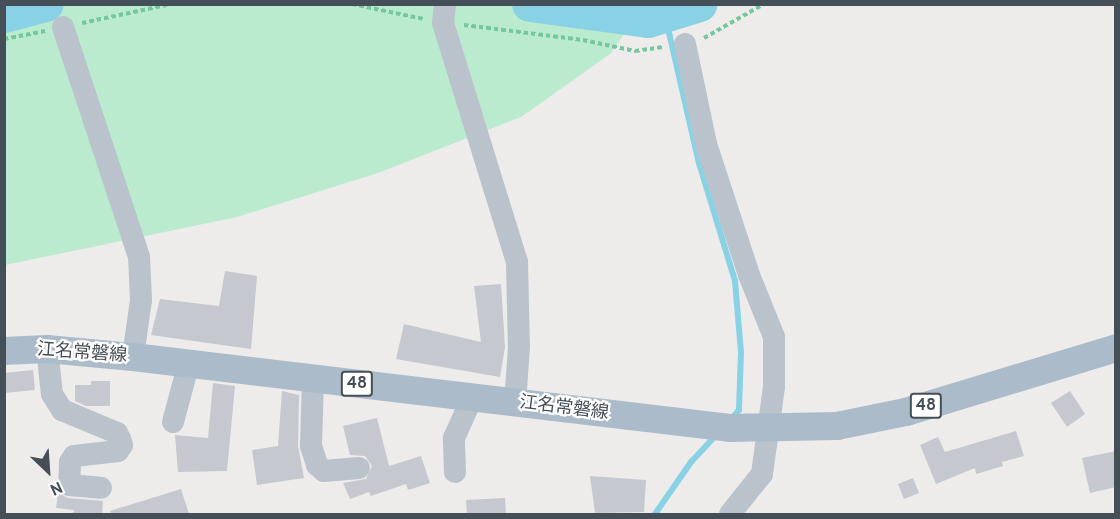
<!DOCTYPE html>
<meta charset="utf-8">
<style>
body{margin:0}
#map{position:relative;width:1120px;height:519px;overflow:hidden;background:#eeebeb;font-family:Overpass,"Noto Sans JP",sans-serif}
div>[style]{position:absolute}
.green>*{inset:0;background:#baebce}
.stream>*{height:6px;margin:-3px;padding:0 3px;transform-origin:3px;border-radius:3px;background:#89d2e6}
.river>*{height:36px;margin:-18px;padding:0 18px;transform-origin:18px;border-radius:18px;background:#89d2e6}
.building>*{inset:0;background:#c5c8ce}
.path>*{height:4px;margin-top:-2px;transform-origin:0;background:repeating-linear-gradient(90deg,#75c79f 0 4.5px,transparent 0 7.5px)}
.minor>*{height:22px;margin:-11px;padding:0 11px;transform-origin:11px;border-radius:11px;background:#bac3cb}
.major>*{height:28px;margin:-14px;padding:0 14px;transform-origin:14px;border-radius:14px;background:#acbbca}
span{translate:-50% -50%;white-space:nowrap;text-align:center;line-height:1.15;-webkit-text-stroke:4.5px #fff;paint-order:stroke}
.shield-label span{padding:2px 4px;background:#fff;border:2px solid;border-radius:4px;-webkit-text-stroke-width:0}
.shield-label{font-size:16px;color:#454f58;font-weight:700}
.street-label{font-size:18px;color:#454f58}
.frame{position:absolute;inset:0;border:6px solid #454f58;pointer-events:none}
.north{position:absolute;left:18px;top:441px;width:60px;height:60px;-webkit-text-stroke:4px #fff;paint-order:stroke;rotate:155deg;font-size:16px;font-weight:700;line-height:24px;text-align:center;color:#454f58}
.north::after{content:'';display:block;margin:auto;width:21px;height:27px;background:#454f58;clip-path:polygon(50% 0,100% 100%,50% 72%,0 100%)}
</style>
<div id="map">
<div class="green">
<i style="clip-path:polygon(4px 5px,641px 5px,634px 20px,610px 54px,521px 117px,378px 173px,237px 217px,5px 265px)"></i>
</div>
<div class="stream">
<i style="left:665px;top:15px;width:152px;rotate:77.1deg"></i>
<i style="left:699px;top:163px;width:123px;rotate:73deg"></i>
<i style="left:735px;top:281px;width:71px;rotate:85.2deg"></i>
<i style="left:741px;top:352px;width:58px;rotate:92deg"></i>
<i style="left:739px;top:410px;width:11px;rotate:131deg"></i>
<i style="left:655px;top:514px;width:63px;rotate:-55.3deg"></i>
<i style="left:691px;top:462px;width:38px;rotate:-47deg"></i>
</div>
<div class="river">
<i style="left:530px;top:4px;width:119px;rotate:7.7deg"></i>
<i style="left:648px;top:20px;width:54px;rotate:-17.1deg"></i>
<i style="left:4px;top:15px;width:43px;rotate:-14.7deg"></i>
</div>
<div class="building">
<i style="clip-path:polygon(225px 271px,257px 276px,251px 349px,151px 335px,160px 299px,219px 306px)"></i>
<i style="clip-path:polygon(501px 284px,505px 347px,500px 377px,396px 359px,404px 324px,481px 342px,474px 286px)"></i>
<i style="clip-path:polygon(33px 370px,35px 390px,4px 393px,4px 373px)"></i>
<i style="clip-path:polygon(91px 381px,110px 381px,110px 406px,86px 406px,75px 401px,75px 385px,91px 385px)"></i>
<i style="clip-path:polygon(213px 383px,235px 386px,227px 471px,178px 472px,175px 435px,208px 438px)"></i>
<i style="clip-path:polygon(282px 391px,299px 395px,298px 446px,304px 478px,257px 485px,252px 450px,278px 446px)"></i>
<i style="clip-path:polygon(1070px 391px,1085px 414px,1067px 427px,1051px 403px)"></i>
<i style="clip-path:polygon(377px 418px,389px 466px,421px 456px,430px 483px,408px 490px,406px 484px,371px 496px,369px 492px,350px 499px,343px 483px,366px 479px,372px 466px,365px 456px,350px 455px,343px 426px)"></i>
<i style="clip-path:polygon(1016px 431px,1024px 456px,1002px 462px,1003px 466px,976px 474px,975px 468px,936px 484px,920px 445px,938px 437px,945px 452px)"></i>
<i style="clip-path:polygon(1116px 451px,1116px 487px,1090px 493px,1082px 458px)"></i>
<i style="clip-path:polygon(590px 476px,646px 480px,644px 512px,595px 513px)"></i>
<i style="clip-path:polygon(913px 478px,919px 493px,904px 499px,898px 484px)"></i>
<i style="clip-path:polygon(181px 489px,189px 514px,111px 514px,110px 511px)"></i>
<i style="clip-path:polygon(58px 493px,68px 498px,103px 501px,102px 514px,73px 514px,74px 510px,56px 508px)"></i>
<i style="clip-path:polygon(505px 498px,506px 514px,467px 514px,466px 500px)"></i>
</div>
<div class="path">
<i style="left:352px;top:4px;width:74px;rotate:11.8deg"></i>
<i style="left:82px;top:23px;width:91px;rotate:-12.1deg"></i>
<i style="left:464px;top:25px;width:120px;rotate:7.2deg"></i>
<i style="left:583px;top:40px;width:53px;rotate:11.9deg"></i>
<i style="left:635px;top:51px;width:30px;rotate:-8deg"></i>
<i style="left:704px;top:38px;width:69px;rotate:-29.5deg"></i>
<i style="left:4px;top:39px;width:42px;rotate:-11deg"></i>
</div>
<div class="minor">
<i style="left:445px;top:4px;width:19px;rotate:96deg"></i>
<i style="left:443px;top:23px;width:250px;rotate:72.8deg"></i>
<i style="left:517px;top:262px;width:85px;rotate:88.7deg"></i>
<i style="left:519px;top:347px;width:56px;rotate:94.1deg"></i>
<i style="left:63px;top:27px;width:242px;rotate:71.7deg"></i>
<i style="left:139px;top:257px;width:43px;rotate:87.3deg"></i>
<i style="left:141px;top:300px;width:58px;rotate:98deg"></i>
<i style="left:685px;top:44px;width:102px;rotate:78.1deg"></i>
<i style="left:706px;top:144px;width:138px;rotate:71.8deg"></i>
<i style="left:749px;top:275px;width:67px;rotate:68deg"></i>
<i style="left:774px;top:337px;width:50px;rotate:90deg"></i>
<i style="left:774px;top:387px;width:88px;rotate:97.9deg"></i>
<i style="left:762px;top:474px;width:51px;rotate:128.7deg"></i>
<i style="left:47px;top:349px;width:45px;rotate:83.7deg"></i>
<i style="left:52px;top:394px;width:19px;rotate:58deg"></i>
<i style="left:62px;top:410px;width:60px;rotate:22.7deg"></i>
<i style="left:117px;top:433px;width:7px;rotate:63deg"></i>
<i style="left:120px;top:439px;width:6px;rotate:72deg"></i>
<i style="left:122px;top:445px;width:7px;rotate:124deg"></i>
<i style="left:118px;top:451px;width:44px;rotate:173.5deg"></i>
<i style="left:74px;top:456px;width:7px;rotate:124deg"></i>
<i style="left:70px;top:462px;width:23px;rotate:92deg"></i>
<i style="left:69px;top:485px;width:32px;rotate:5deg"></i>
<i style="left:313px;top:378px;width:68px;rotate:91.7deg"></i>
<i style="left:311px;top:446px;width:20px;rotate:72deg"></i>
<i style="left:317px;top:465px;width:9px;rotate:41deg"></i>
<i style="left:324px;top:471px;width:35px;rotate:-5deg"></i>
<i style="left:173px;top:422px;width:58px;rotate:-75deg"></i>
<i style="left:455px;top:472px;width:34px;rotate:-92deg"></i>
<i style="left:454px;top:438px;width:42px;rotate:-65.9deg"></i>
</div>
<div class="major">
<i style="left:4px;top:351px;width:43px;rotate:-2.7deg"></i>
<i style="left:47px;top:349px;width:86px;rotate:5.3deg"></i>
<i style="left:133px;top:357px;width:601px;rotate:6.78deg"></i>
<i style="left:730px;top:428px;width:107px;rotate:-1.1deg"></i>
<i style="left:837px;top:426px;width:70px;rotate:-11.5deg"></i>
<i style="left:906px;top:412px;width:220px;rotate:-16.9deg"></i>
</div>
<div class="shield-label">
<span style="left:357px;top:384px">48</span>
<span style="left:926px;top:406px">48</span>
</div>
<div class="street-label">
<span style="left:82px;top:354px;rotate:4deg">江名常磐線</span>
<span style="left:564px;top:409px;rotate:7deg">江名常磐線</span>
</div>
<div class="frame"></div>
<div class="north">N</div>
</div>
